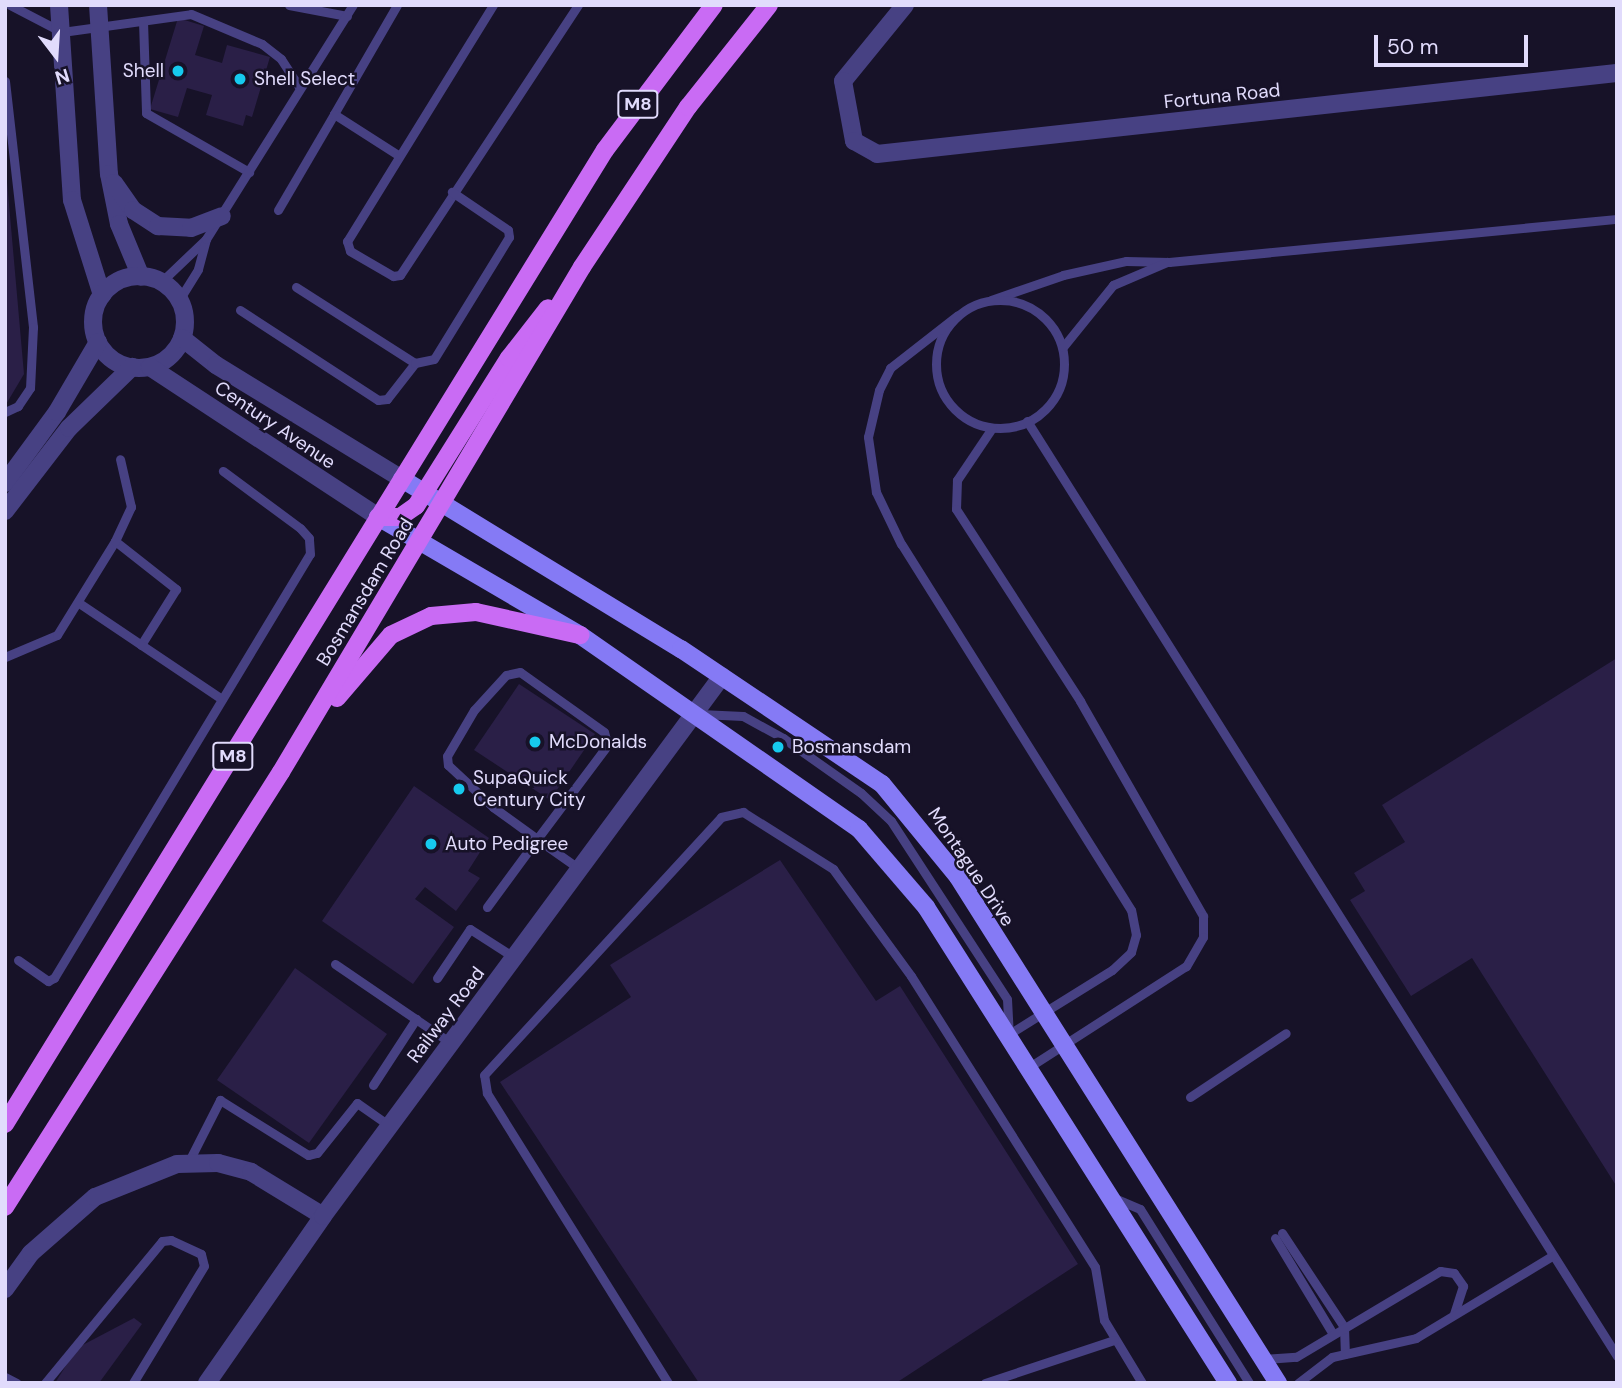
<!DOCTYPE html>
<style>
body{margin:0}
#map{position:relative;width:1622px;height:1388px;overflow:hidden;background:#171228;font-family:"DM Sans",sans-serif}
div>[style]{position:absolute}
.building>*{inset:0;background:#2a1f47}
.service>*{height:9px;margin:-4.5px;padding:0 4.5px;transform-origin:4.5px;border-radius:4.5px;background:#474183}
.service>.ring{margin:-4.5px;padding:0;box-sizing:content-box;background:none;border:9px solid #474183;border-radius:50%}
.minor>*{height:18px;margin:-9px;padding:0 9px;transform-origin:9px;border-radius:9px;background:#474183}
.tertiary>*{height:18px;margin:-9px;padding:0 9px;transform-origin:9px;border-radius:9px;background:#474183}
.tertiary>.ring{margin:-9px;padding:0;box-sizing:content-box;background:none;border:18px solid #474183;border-radius:50%}
.secondary>*{height:18px;margin:-9px;padding:0 9px;transform-origin:9px;border-radius:9px;background:#857af5}
.primary>*{height:18px;margin:-9px;padding:0 9px;transform-origin:9px;border-radius:9px;background:#c96bf4}
.dots>*{width:19px;height:19px;translate:-50% -50%;box-sizing:border-box;border:4px solid #171228;border-radius:50%}
span{translate:-50% -50%;white-space:nowrap;text-align:center;line-height:1.15;-webkit-text-stroke:5px #171228;paint-order:stroke}
.shield-label span{padding:2px 5px;background:#171228;border:2px solid;border-radius:5px;-webkit-text-stroke-width:0}
.shield-label{font-size:18px;color:#e1dbfc;font-weight:700}
.poi-label{font-size:19px;color:#e1dbfc}
.right{translate:-100% -50%;text-align:right}
.left{translate:0 -50%;text-align:left}
.street-label{font-size:19px;color:#e1dbfc}
.frame{position:absolute;inset:0;border:7px solid #e1dbfc;pointer-events:none}
.north{position:absolute;left:21px;top:21px;width:70px;height:70px;-webkit-text-stroke:5px #171228;paint-order:stroke;rotate:163deg;font-size:19px;font-weight:700;line-height:28px;text-align:center;color:#e1dbfc}
.north::after{content:'';display:block;margin:auto;width:24px;height:32px;background:#e1dbfc;clip-path:polygon(50% 0,100% 100%,50% 72%,0 100%)}
.scale{position:absolute;left:1374px;top:35px;width:154px;height:32px;box-sizing:border-box;border:4px solid #e1dbfc;border-top:0;padding-left:9px;font-size:21px;line-height:24px;white-space:nowrap;color:#e1dbfc;-webkit-text-stroke:5px #171228;paint-order:stroke}
</style>
<div id="map">
<div class="building">
<i style="clip-path:polygon(178px 18px,204px 26px,195px 55px,222px 63px,227px 45px,270px 57px,252px 117px,246px 115px,243px 126px,206px 115px,212px 95px,187px 88px,178px 117px,150px 109px)"></i>
<i style="clip-path:polygon(5px 159px,24px 374px,5px 406px)"></i>
<i style="clip-path:polygon(1617px 658px,1617px 1187px,1472px 958px,1411px 996px,1350px 900px,1365px 891px,1354px 873px,1405px 842px,1382px 805px)"></i>
<i style="clip-path:polygon(519px 684px,595px 734px,550px 800px,474px 750px)"></i>
<i style="clip-path:polygon(414px 786px,489px 838px,468px 871px,480px 878px,456px 911px,425px 887px,415px 899px,454px 927px,413px 984px,322px 921px)"></i>
<i style="clip-path:polygon(780px 860px,876px 1001px,900px 986px,1078px 1264px,896px 1383px,699px 1383px,500px 1082px,631px 997px,610px 965px)"></i>
<i style="clip-path:polygon(295px 968px,387px 1034px,309px 1143px,217px 1080px)"></i>
<i style="clip-path:polygon(134px 1318px,142px 1324px,99px 1383px,55px 1383px,77px 1348px)"></i>
</div>
<div class="service">
<i style="left:10px;top:5px;width:59px;rotate:27.4deg"></i>
<i style="left:62px;top:32px;width:130px;rotate:-7.9deg"></i>
<i style="left:191px;top:14px;width:77px;rotate:22.9deg"></i>
<i style="left:262px;top:44px;width:24px;rotate:38deg"></i>
<i style="left:281px;top:59px;width:33px;rotate:57deg"></i>
<i style="left:289px;top:5px;width:59px;rotate:10.7deg"></i>
<i style="left:493px;top:5px;width:278px;rotate:121.7deg"></i>
<i style="left:347px;top:241px;width:10px;rotate:73deg"></i>
<i style="left:350px;top:251px;width:50px;rotate:30.2deg"></i>
<i style="left:393px;top:276px;width:7px;rotate:-8deg"></i>
<i style="left:400px;top:275px;width:323px;rotate:-56.6deg"></i>
<i style="left:143px;top:21px;width:92px;rotate:88.1deg"></i>
<i style="left:146px;top:113px;width:119px;rotate:29.8deg"></i>
<i style="left:5px;top:81px;width:248px;rotate:83.5deg"></i>
<i style="left:33px;top:327px;width:61px;rotate:92.8deg"></i>
<i style="left:30px;top:388px;width:22px;rotate:124deg"></i>
<i style="left:18px;top:406px;width:14px;rotate:155deg"></i>
<i style="left:334px;top:114px;width:126px;rotate:-60deg"></i>
<i style="left:278px;top:210px;width:111px;rotate:-59.7deg"></i>
<i style="left:334px;top:114px;width:76px;rotate:32.6deg"></i>
<i style="left:161px;top:282px;width:62px;rotate:-43.7deg"></i>
<i style="left:296px;top:287px;width:141px;rotate:32.6deg"></i>
<i style="left:179px;top:300px;width:36px;rotate:-58deg"></i>
<i style="left:198px;top:269px;width:31px;rotate:-75deg"></i>
<i style="left:206px;top:239px;width:276px;rotate:-57.9deg"></i>
<i style="left:991px;top:300px;width:76px;rotate:-19.1deg"></i>
<i style="left:1063px;top:275px;width:65px;rotate:-12.5deg"></i>
<i style="left:1126px;top:261px;width:43px;rotate:1.3deg"></i>
<i style="left:1169px;top:262px;width:450px;rotate:-5.5deg"></i>
<i class="ring" style="left:936px;top:300px;width:119px;height:119px"></i>
<i style="left:240px;top:310px;width:165px;rotate:33.1deg"></i>
<i style="left:378px;top:400px;width:9px;rotate:-6deg"></i>
<i style="left:387px;top:399px;width:46px;rotate:-52.1deg"></i>
<i style="left:415px;top:363px;width:19px;rotate:-12deg"></i>
<i style="left:434px;top:359px;width:143px;rotate:-58.4deg"></i>
<i style="left:509px;top:237px;width:7px;rotate:-98deg"></i>
<i style="left:508px;top:230px;width:68px;rotate:-145.8deg"></i>
<i style="left:1063px;top:347px;width:80px;rotate:-51.1deg"></i>
<i style="left:1113px;top:285px;width:59px;rotate:-23.1deg"></i>
<i style="left:1027px;top:421px;width:1106px;rotate:57.75deg"></i>
<i style="left:992px;top:428px;width:63px;rotate:123.9deg"></i>
<i style="left:957px;top:480px;width:29px;rotate:92deg"></i>
<i style="left:956px;top:509px;width:229px;rotate:57.1deg"></i>
<i style="left:1080px;top:701px;width:248px;rotate:60.2deg"></i>
<i style="left:1203px;top:916px;width:21px;rotate:90deg"></i>
<i style="left:1203px;top:937px;width:34px;rotate:120deg"></i>
<i style="left:1186px;top:966px;width:187px;rotate:147.2deg"></i>
<i style="left:115px;top:541px;width:78px;rotate:38.2deg"></i>
<i style="left:176px;top:589px;width:66px;rotate:122deg"></i>
<i style="left:79px;top:603px;width:172px;rotate:33.9deg"></i>
<i style="left:5px;top:657px;width:56px;rotate:-22.9deg"></i>
<i style="left:57px;top:635px;width:110px;rotate:-58.3deg"></i>
<i style="left:115px;top:541px;width:38px;rotate:-65deg"></i>
<i style="left:131px;top:507px;width:49px;rotate:-102.9deg"></i>
<i style="left:700px;top:714px;width:43px;rotate:2.7deg"></i>
<i style="left:743px;top:716px;width:46px;rotate:28.8deg"></i>
<i style="left:783px;top:738px;width:95px;rotate:35.2deg"></i>
<i style="left:861px;top:793px;width:41px;rotate:43deg"></i>
<i style="left:891px;top:821px;width:212px;rotate:56.9deg"></i>
<i style="left:1007px;top:999px;width:35px;rotate:87deg"></i>
<i style="left:1009px;top:1034px;width:121px;rotate:-31.9deg"></i>
<i style="left:1112px;top:970px;width:26px;rotate:-43deg"></i>
<i style="left:1131px;top:952px;width:18px;rotate:-74deg"></i>
<i style="left:1136px;top:935px;width:25px;rotate:-101deg"></i>
<i style="left:1131px;top:910px;width:432px;rotate:-122.1deg"></i>
<i style="left:901px;top:544px;width:58px;rotate:-115.7deg"></i>
<i style="left:876px;top:492px;width:56px;rotate:-98.3deg"></i>
<i style="left:868px;top:437px;width:48px;rotate:-76.8deg"></i>
<i style="left:879px;top:390px;width:25px;rotate:-63deg"></i>
<i style="left:890px;top:368px;width:86px;rotate:-37.9deg"></i>
<i style="left:487px;top:907px;width:84px;rotate:-53.7deg"></i>
<i style="left:537px;top:839px;width:115px;rotate:-53.1deg"></i>
<i style="left:606px;top:747px;width:4px;rotate:-76deg"></i>
<i style="left:607px;top:743px;width:11px;rotate:-105deg"></i>
<i style="left:604px;top:732px;width:103px;rotate:-144.5deg"></i>
<i style="left:520px;top:672px;width:14px;rotate:168deg"></i>
<i style="left:506px;top:675px;width:47px;rotate:132.4deg"></i>
<i style="left:474px;top:710px;width:53px;rotate:120.4deg"></i>
<i style="left:447px;top:756px;width:9px;rotate:84deg"></i>
<i style="left:448px;top:765px;width:62px;rotate:43deg"></i>
<i style="left:493px;top:807px;width:54px;rotate:36deg"></i>
<i style="left:537px;top:839px;width:54px;rotate:35.2deg"></i>
<i style="left:18px;top:960px;width:37px;rotate:35deg"></i>
<i style="left:48px;top:981px;width:7px;rotate:-27deg"></i>
<i style="left:54px;top:978px;width:495px;rotate:-58.9deg"></i>
<i style="left:310px;top:554px;width:16px;rotate:-94deg"></i>
<i style="left:309px;top:538px;width:13px;rotate:-132deg"></i>
<i style="left:300px;top:528px;width:96px;rotate:-143.5deg"></i>
<i style="left:335px;top:964px;width:140px;rotate:34.3deg"></i>
<i style="left:437px;top:978px;width:59px;rotate:-56deg"></i>
<i style="left:470px;top:929px;width:54px;rotate:32.8deg"></i>
<i style="left:373px;top:1085px;width:79px;rotate:-56.9deg"></i>
<i style="left:1190px;top:1097px;width:115px;rotate:-33.7deg"></i>
<i style="left:188px;top:1163px;width:71px;rotate:-63.1deg"></i>
<i style="left:220px;top:1100px;width:104px;rotate:32deg"></i>
<i style="left:308px;top:1155px;width:9px;rotate:-13deg"></i>
<i style="left:317px;top:1153px;width:64px;rotate:-51.3deg"></i>
<i style="left:357px;top:1103px;width:39px;rotate:35deg"></i>
<i style="left:1114px;top:1198px;width:28px;rotate:23deg"></i>
<i style="left:1140px;top:1209px;width:205px;rotate:57.9deg"></i>
<i style="left:1282px;top:1233px;width:113px;rotate:56.6deg"></i>
<i style="left:1344px;top:1327px;width:27px;rotate:88deg"></i>
<i style="left:1275px;top:1238px;width:112px;rotate:58.9deg"></i>
<i style="left:1264px;top:1359px;width:32px;rotate:-4deg"></i>
<i style="left:1296px;top:1357px;width:168px;rotate:-30.8deg"></i>
<i style="left:1440px;top:1271px;width:14px;rotate:8deg"></i>
<i style="left:1454px;top:1273px;width:16px;rotate:55deg"></i>
<i style="left:1463px;top:1286px;width:29px;rotate:108deg"></i>
<i style="left:5px;top:1377px;width:13px;rotate:27deg"></i>
<i style="left:45px;top:1383px;width:184px;rotate:-50.5deg"></i>
<i style="left:162px;top:1241px;width:9px;rotate:-6deg"></i>
<i style="left:171px;top:1240px;width:33px;rotate:25deg"></i>
<i style="left:201px;top:1254px;width:12px;rotate:76deg"></i>
<i style="left:204px;top:1266px;width:137px;rotate:121.3deg"></i>
<i style="left:668px;top:1383px;width:342px;rotate:-122deg"></i>
<i style="left:487px;top:1093px;width:18px;rotate:-99deg"></i>
<i style="left:484px;top:1075px;width:350px;rotate:-47.4deg"></i>
<i style="left:721px;top:817px;width:23px;rotate:-13deg"></i>
<i style="left:743px;top:812px;width:107px;rotate:32.3deg"></i>
<i style="left:833px;top:869px;width:132px;rotate:53.9deg"></i>
<i style="left:911px;top:976px;width:344px;rotate:57.7deg"></i>
<i style="left:1095px;top:1267px;width:54px;rotate:80.4deg"></i>
<i style="left:1104px;top:1320px;width:74px;rotate:58.9deg"></i>
<i style="left:985px;top:1383px;width:136px;rotate:-18.4deg"></i>
<i style="left:1298px;top:1383px;width:43px;rotate:-37.4deg"></i>
<i style="left:1332px;top:1357px;width:86px;rotate:-12.7deg"></i>
<i style="left:1416px;top:1338px;width:159px;rotate:-31.1deg"></i>
</div>
<div class="minor">
<i style="left:905px;top:5px;width:98px;rotate:129.2deg"></i>
<i style="left:843px;top:81px;width:61px;rotate:79.6deg"></i>
<i style="left:854px;top:141px;width:26px;rotate:29deg"></i>
<i style="left:877px;top:154px;width:744px;rotate:-6.25deg"></i>
<i style="left:5px;top:1289px;width:44px;rotate:-54.2deg"></i>
<i style="left:31px;top:1253px;width:85px;rotate:-41.2deg"></i>
<i style="left:95px;top:1197px;width:88px;rotate:-21.9deg"></i>
<i style="left:177px;top:1164px;width:41px;rotate:-1.4deg"></i>
<i style="left:218px;top:1163px;width:34px;rotate:15deg"></i>
<i style="left:251px;top:1172px;width:84px;rotate:31.4deg"></i>
<i style="left:207px;top:1383px;width:203px;rotate:-55.2deg"></i>
<i style="left:323px;top:1216px;width:671px;rotate:-53.54deg"></i>
</div>
<div class="tertiary">
<i style="left:59px;top:5px;width:195px;rotate:86.2deg"></i>
<i style="left:72px;top:200px;width:100px;rotate:72.5deg"></i>
<i style="left:98px;top:5px;width:169px;rotate:86.3deg"></i>
<i style="left:109px;top:174px;width:51px;rotate:78.7deg"></i>
<i style="left:119px;top:224px;width:57px;rotate:67.5deg"></i>
<i style="left:114px;top:183px;width:33px;rotate:55deg"></i>
<i style="left:133px;top:210px;width:30px;rotate:33deg"></i>
<i style="left:158px;top:226px;width:33px;rotate:3deg"></i>
<i style="left:191px;top:228px;width:33px;rotate:-21deg"></i>
<i class="ring" style="left:93px;top:276px;width:74px;height:74px"></i>
<i style="left:182px;top:338px;width:43px;rotate:38.5deg"></i>
<i style="left:216px;top:365px;width:218px;rotate:31.5deg"></i>
<i style="left:150px;top:367px;width:273px;rotate:33.3deg"></i>
<i style="left:5px;top:483px;width:88px;rotate:-53.8deg"></i>
<i style="left:57px;top:412px;width:81px;rotate:-59.6deg"></i>
<i style="left:5px;top:511px;width:105px;rotate:-52.4deg"></i>
<i style="left:69px;top:428px;width:88px;rotate:-44.1deg"></i>
</div>
<div class="secondary">
<i style="left:402px;top:479px;width:327px;rotate:31.4deg"></i>
<i style="left:681px;top:649px;width:242px;rotate:33.9deg"></i>
<i style="left:882px;top:784px;width:120px;rotate:50.7deg"></i>
<i style="left:958px;top:877px;width:599px;rotate:57.69deg"></i>
<i style="left:378px;top:517px;width:234px;rotate:30.3deg"></i>
<i style="left:580px;top:635px;width:340px;rotate:34.8deg"></i>
<i style="left:859px;top:829px;width:103px;rotate:49.3deg"></i>
<i style="left:926px;top:907px;width:564px;rotate:57.61deg"></i>
</div>
<div class="primary">
<i style="left:378px;top:517px;width:22px"></i>
<i style="left:400px;top:517px;width:19px;rotate:-35deg"></i>
<i style="left:416px;top:506px;width:175px;rotate:-57.9deg"></i>
<i style="left:509px;top:358px;width:63px;rotate:-52deg"></i>
<i style="left:337px;top:698px;width:83px;rotate:-49.4deg"></i>
<i style="left:391px;top:635px;width:44px;rotate:-25.4deg"></i>
<i style="left:431px;top:616px;width:45px;rotate:-5.1deg"></i>
<i style="left:476px;top:612px;width:107px;rotate:12.5deg"></i>
<i style="left:5px;top:1124px;width:1144px;rotate:-58.37deg"></i>
<i style="left:605px;top:150px;width:181px;rotate:-53.1deg"></i>
<i style="left:5px;top:1207px;width:515px;rotate:-57.61deg"></i>
<i style="left:281px;top:772px;width:588px;rotate:-59.2deg"></i>
<i style="left:582px;top:267px;width:192px;rotate:-56.5deg"></i>
<i style="left:688px;top:107px;width:130px;rotate:-51.5deg"></i>
</div>
<div class="dots">
<i style="left:178px;top:71px;background:#16caee"></i>
<i style="left:240px;top:79px;background:#16caee"></i>
<i style="left:535px;top:742px;background:#16caee"></i>
<i style="left:778px;top:747px;background:#16caee"></i>
<i style="left:459px;top:789px;background:#16caee"></i>
<i style="left:431px;top:844px;background:#16caee"></i>
</div>
<div class="shield-label">
<span style="left:638px;top:104px">M8</span>
<span style="left:233px;top:756px">M8</span>
</div>
<div class="poi-label">
<span class="right" style="left:164px;top:71px">Shell</span>
<span class="left" style="left:254px;top:79px">Shell Select</span>
<span class="left" style="left:549px;top:742px">McDonalds</span>
<span class="left" style="left:792px;top:747px">Bosmansdam</span>
<span class="left" style="left:473px;top:789px">SupaQuick<br>Century City</span>
<span class="left" style="left:445px;top:844px">Auto Pedigree</span>
</div>
<div class="street-label">
<span style="left:1222px;top:96px;rotate:-6deg">Fortuna Road</span>
<span style="left:275px;top:425px;rotate:34deg">Century Avenue</span>
<span style="left:365px;top:592px;rotate:-59deg">Bosmansdam Road</span>
<span style="left:971px;top:867px;rotate:56deg">Montague Drive</span>
<span style="left:446px;top:1015px;rotate:-53deg">Railway Road</span>
</div>
<div class="frame"></div>
<div class="north">N</div>
<div class="scale">50 m</div>
</div>
